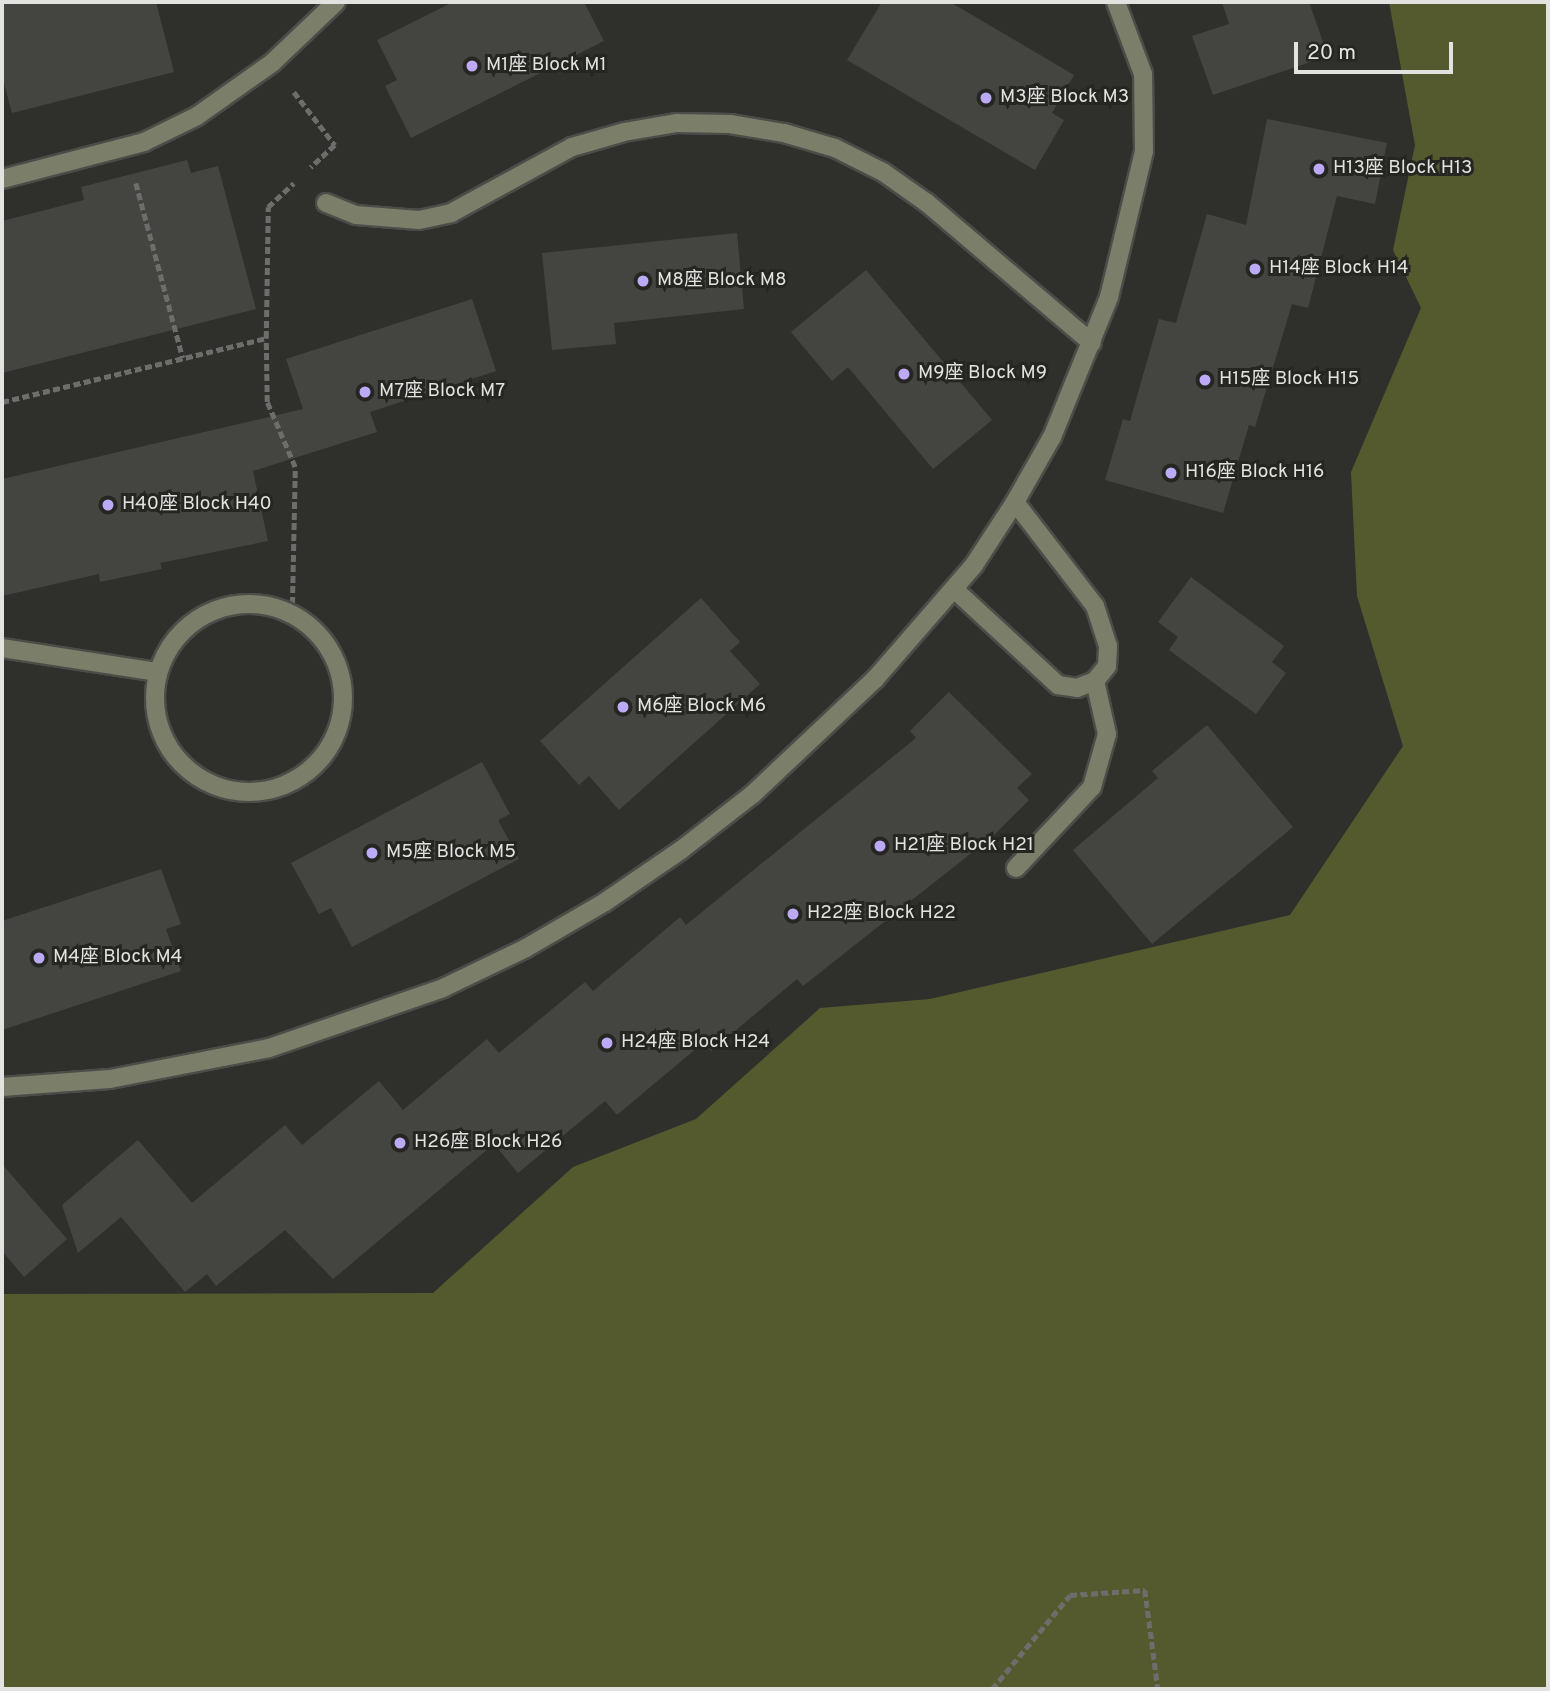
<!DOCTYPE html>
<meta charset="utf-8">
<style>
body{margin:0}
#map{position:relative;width:1550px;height:1691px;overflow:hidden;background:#2f302c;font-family:Overpass,"Noto Sans TC",sans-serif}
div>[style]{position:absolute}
.green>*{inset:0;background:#555a2e}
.building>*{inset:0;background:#444541}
.path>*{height:4.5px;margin-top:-2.25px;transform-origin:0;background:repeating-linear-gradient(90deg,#6d6e6b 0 7px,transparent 0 10.5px)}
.roads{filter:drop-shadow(2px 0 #4c4d49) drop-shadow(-2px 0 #4c4d49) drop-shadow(0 2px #4c4d49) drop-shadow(0 -2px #4c4d49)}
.minor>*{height:18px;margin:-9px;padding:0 9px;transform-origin:9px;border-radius:9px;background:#7b7e68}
.minor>.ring{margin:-9px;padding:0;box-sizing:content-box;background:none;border:18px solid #7b7e68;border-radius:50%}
.dots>*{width:19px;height:19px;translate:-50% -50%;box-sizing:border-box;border:4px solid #252622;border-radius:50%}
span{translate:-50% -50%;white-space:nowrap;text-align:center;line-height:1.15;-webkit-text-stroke:6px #252622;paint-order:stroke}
.poi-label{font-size:19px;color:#e2e3e0}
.left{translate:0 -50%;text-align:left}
.frame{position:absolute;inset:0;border:4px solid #e2e3e0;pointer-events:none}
.scale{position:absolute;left:1294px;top:42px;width:159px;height:32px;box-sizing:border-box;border:4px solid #e2e3e0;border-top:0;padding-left:9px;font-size:21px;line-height:24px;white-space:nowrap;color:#e2e3e0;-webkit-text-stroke:5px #252622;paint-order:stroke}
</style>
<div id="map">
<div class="green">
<i style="clip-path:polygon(1389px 2px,1548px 2px,1548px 1689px,2px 1689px,2px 1294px,433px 1293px,573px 1167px,696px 1119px,820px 1008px,930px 999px,1290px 915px,1403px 746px,1357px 596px,1351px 472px,1421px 308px,1393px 250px,1415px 145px)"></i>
</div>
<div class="building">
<i style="clip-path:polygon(2px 2px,156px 2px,174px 72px,12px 113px,2px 76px)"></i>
<i style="clip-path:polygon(453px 2px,584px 2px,604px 41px,411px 138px,385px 86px,397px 80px,377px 40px)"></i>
<i style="clip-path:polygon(882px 2px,950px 2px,1074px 75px,1052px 113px,1064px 120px,1035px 170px,847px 60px)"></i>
<i style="clip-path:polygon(1222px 2px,1309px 2px,1328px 56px,1213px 95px,1192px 36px,1229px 24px)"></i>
<i style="clip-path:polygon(1267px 119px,1387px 143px,1375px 204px,1337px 196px,1308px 308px,1292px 304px,1255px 427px,1249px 425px,1223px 513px,1105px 480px,1123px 419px,1130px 421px,1159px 319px,1176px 323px,1207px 214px,1246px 225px)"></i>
<i style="clip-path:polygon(187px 160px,191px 173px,218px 166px,256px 309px,2px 373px,2px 221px,84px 200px,81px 187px)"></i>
<i style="clip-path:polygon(737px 233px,744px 309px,614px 323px,616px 344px,552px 350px,542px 253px)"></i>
<i style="clip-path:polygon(866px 270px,992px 420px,933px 469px,848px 367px,832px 381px,791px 332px)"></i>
<i style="clip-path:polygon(472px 299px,496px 371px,370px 412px,377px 432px,253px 471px,268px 541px,160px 563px,162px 569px,100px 582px,99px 574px,2px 596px,2px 479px,303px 409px,286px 359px)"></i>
<i style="clip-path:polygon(1191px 577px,1284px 646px,1272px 662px,1286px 673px,1256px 714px,1169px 650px,1178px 637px,1158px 622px)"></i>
<i style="clip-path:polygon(701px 598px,740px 642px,730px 651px,760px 684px,619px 810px,589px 776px,579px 785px,540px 741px)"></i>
<i style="clip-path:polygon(949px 692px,1032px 774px,1017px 788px,1029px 800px,993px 836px,803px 986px,797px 979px,711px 1051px,704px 1042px,617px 1115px,605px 1101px,518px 1173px,494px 1144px,333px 1279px,285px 1230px,216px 1286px,207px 1274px,185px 1292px,121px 1217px,78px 1253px,62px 1205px,138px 1140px,192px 1203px,285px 1125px,302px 1145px,379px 1081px,403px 1110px,487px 1039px,499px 1053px,585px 982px,593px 991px,680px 917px,686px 925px,916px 738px,910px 731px)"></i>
<i style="clip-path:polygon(1207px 725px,1293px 827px,1152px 944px,1073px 850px,1158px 778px,1152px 771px)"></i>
<i style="clip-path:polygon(482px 762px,510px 814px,498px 820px,519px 859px,352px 947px,331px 908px,319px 914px,291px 863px)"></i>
<i style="clip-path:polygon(161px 869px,181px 924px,166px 929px,181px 971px,2px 1030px,2px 921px)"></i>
<i style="clip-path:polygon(2px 1164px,67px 1239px,24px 1277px,2px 1251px)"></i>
</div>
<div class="path">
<i style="left:294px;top:92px;width:67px;rotate:52.3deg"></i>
<i style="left:335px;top:145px;width:33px;rotate:137deg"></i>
<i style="left:136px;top:183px;width:181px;rotate:75deg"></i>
<i style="left:2px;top:402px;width:272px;rotate:-13.6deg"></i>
<i style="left:292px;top:614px;width:147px;rotate:-88.8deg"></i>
<i style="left:295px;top:467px;width:71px;rotate:-113.3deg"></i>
<i style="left:267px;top:402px;width:64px;rotate:-90.9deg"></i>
<i style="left:266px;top:338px;width:131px;rotate:-89.1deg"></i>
<i style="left:268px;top:207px;width:35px;rotate:-43deg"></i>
<i style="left:992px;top:1689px;width:122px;rotate:-50.3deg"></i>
<i style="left:1070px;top:1595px;width:75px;rotate:-3.8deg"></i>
<i style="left:1145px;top:1590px;width:100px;rotate:82.5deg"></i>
</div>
<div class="roads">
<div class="minor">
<i style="left:2px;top:179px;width:147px;rotate:-14.6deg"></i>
<i style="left:144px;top:142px;width:59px;rotate:-26.1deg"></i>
<i style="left:197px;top:116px;width:92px;rotate:-35.2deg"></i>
<i style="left:272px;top:63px;width:88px;rotate:-43.6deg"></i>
<i style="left:326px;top:203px;width:32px;rotate:22deg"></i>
<i style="left:356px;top:215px;width:63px;rotate:4.5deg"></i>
<i style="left:419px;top:220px;width:33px;rotate:-12deg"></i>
<i style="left:451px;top:213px;width:138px;rotate:-28.6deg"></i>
<i style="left:572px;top:147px;width:54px;rotate:-16.1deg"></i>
<i style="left:624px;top:132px;width:54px;rotate:-9.6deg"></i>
<i style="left:677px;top:123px;width:53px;rotate:1.1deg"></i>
<i style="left:730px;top:124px;width:55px;rotate:9.5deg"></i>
<i style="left:784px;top:133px;width:53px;rotate:16.4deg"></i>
<i style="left:835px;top:148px;width:54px;rotate:26.6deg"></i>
<i style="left:883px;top:172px;width:54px;rotate:35.2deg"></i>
<i style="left:927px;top:203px;width:216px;rotate:40.3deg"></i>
<i style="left:954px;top:589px;width:142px;rotate:42.7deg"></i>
<i style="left:1058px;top:685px;width:19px;rotate:9deg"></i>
<i style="left:1077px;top:688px;width:19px;rotate:-21deg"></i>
<i style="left:1095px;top:681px;width:19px;rotate:-51deg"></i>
<i style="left:1107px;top:666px;width:20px;rotate:-87deg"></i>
<i style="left:1108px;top:646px;width:42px;rotate:-108deg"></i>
<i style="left:1095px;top:606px;width:131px;rotate:-127.6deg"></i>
<i class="ring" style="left:155px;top:604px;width:170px;height:170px"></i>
<i style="left:2px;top:648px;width:157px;rotate:8.8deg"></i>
<i style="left:1016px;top:868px;width:111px;rotate:-46.8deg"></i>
<i style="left:1092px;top:787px;width:55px;rotate:-74.2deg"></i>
<i style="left:1107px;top:734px;width:54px;rotate:-102.8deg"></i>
<i style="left:2px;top:1087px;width:108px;rotate:-4.2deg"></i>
<i style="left:110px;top:1079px;width:162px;rotate:-11deg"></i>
<i style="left:269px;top:1048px;width:184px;rotate:-19deg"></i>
<i style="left:443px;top:988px;width:92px;rotate:-25.7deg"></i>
<i style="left:526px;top:948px;width:91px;rotate:-30.2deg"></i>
<i style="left:605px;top:902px;width:92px;rotate:-34.4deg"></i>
<i style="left:681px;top:850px;width:91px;rotate:-37.9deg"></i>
<i style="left:753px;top:794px;width:168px;rotate:-43.3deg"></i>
<i style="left:875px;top:679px;width:151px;rotate:-49deg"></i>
<i style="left:974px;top:565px;width:75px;rotate:-56.9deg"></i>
<i style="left:1015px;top:502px;width:75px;rotate:-60.4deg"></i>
<i style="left:1052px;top:437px;width:151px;rotate:-67.8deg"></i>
<i style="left:1109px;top:297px;width:150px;rotate:-76.5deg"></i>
<i style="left:1144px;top:151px;width:77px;rotate:-90.7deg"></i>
<i style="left:1143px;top:74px;width:77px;rotate:-110.6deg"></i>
</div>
</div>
<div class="dots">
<i style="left:472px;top:66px;background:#bcaaf6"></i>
<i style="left:986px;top:98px;background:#bcaaf6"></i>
<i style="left:1319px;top:169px;background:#bcaaf6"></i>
<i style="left:1255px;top:269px;background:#bcaaf6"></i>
<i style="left:643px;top:281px;background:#bcaaf6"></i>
<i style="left:904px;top:374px;background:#bcaaf6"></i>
<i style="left:1205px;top:380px;background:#bcaaf6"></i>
<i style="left:365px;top:392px;background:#bcaaf6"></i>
<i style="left:1171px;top:473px;background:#bcaaf6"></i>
<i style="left:108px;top:505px;background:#bcaaf6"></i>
<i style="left:623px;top:707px;background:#bcaaf6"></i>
<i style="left:880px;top:846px;background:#bcaaf6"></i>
<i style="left:372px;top:853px;background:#bcaaf6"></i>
<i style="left:793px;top:914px;background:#bcaaf6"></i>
<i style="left:39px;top:958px;background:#bcaaf6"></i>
<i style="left:607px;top:1043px;background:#bcaaf6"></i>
<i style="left:400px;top:1143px;background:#bcaaf6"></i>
</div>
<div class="poi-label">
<span class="left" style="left:486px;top:66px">M1座 Block M1</span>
<span class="left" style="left:1000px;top:98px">M3座 Block M3</span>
<span class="left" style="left:1333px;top:169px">H13座 Block H13</span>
<span class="left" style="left:1269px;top:269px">H14座 Block H14</span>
<span class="left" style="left:657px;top:281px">M8座 Block M8</span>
<span class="left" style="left:918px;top:374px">M9座 Block M9</span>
<span class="left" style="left:1219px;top:380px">H15座 Block H15</span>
<span class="left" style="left:379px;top:392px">M7座 Block M7</span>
<span class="left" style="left:1185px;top:473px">H16座 Block H16</span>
<span class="left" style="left:122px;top:505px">H40座 Block H40</span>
<span class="left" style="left:637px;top:707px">M6座 Block M6</span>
<span class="left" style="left:894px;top:846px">H21座 Block H21</span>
<span class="left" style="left:386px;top:853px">M5座 Block M5</span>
<span class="left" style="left:807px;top:914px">H22座 Block H22</span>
<span class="left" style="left:53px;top:958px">M4座 Block M4</span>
<span class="left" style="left:621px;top:1043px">H24座 Block H24</span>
<span class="left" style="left:414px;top:1143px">H26座 Block H26</span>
</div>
<div class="frame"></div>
<div class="scale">20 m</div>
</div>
